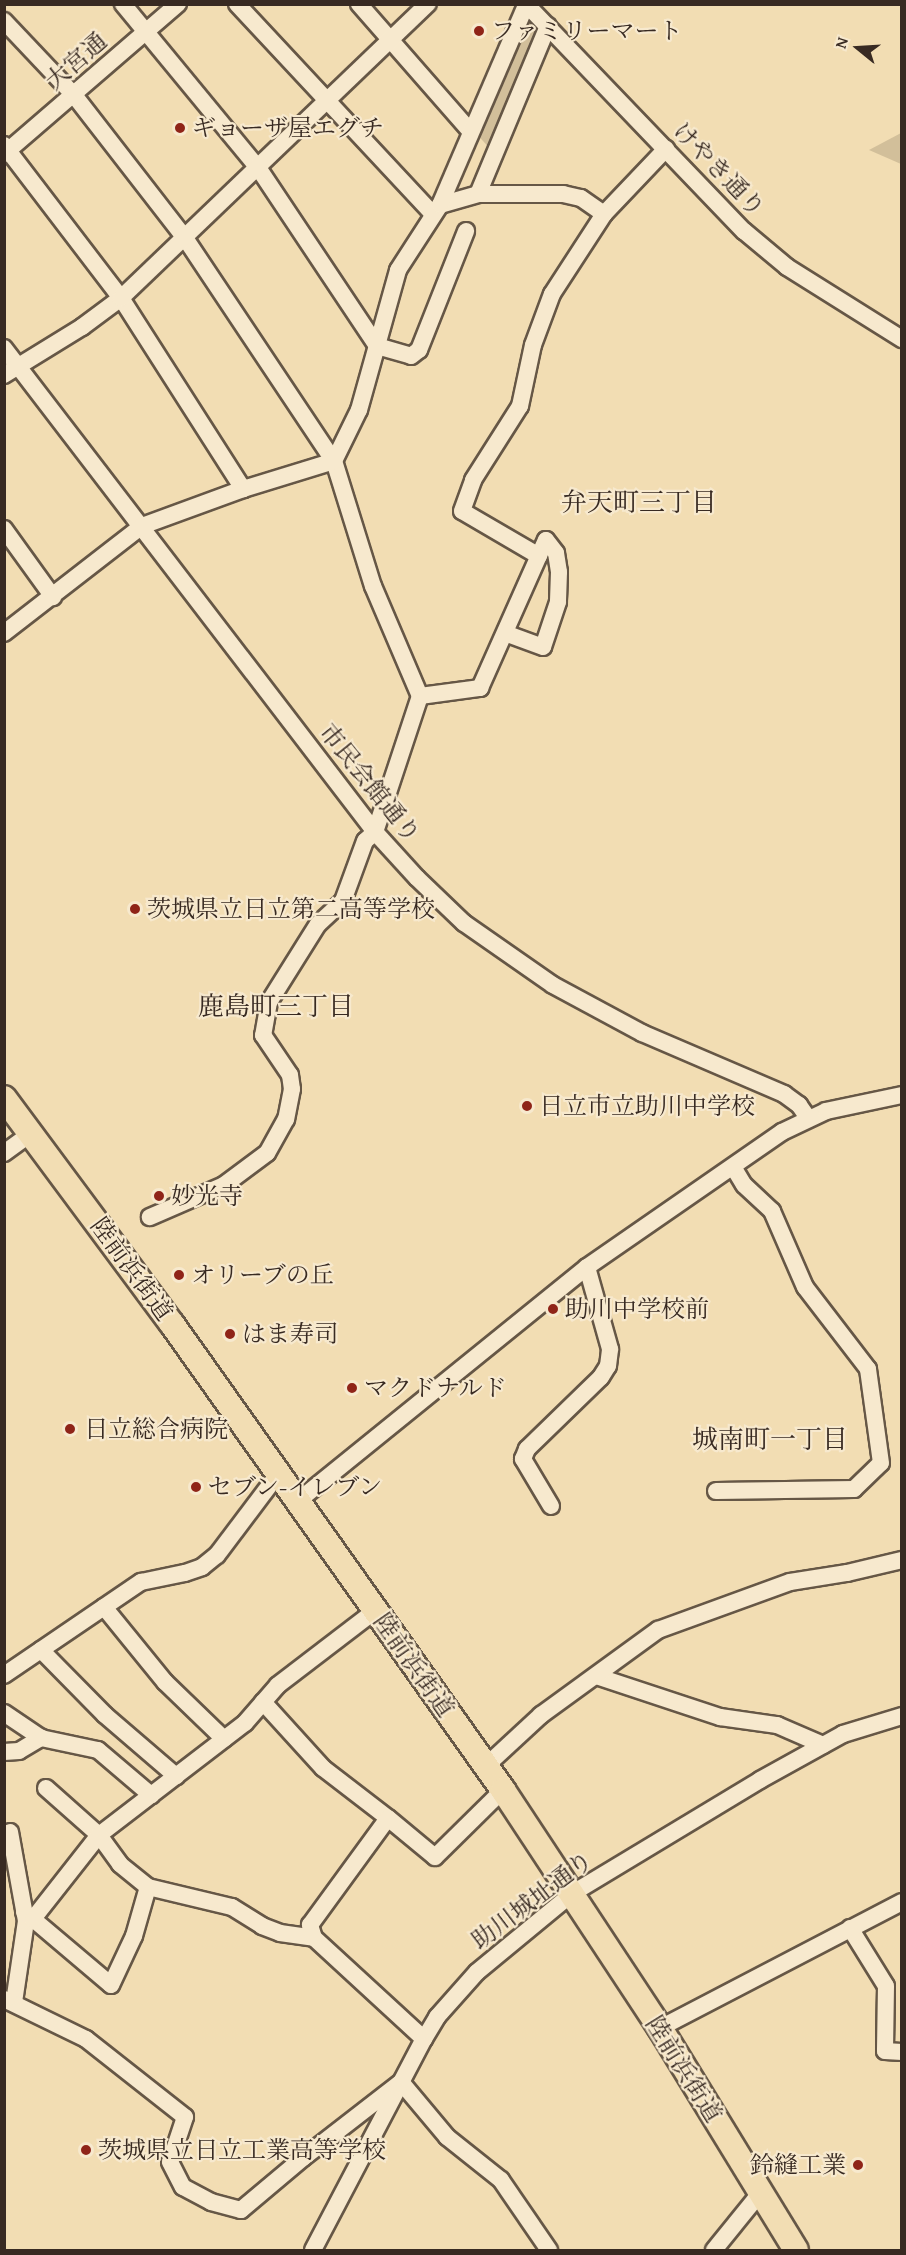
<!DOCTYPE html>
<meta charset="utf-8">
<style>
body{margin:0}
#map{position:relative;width:906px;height:2255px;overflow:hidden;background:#f2ddb3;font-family:"Gentium Book Plus","Noto Serif JP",serif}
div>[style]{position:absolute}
.green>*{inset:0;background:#d2bf9a}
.roads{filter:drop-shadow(2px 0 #665746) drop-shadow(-2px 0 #665746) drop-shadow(0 2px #665746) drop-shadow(0 -2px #665746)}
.minor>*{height:16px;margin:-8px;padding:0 8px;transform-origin:8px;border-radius:8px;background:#f7e9ce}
.highway>*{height:24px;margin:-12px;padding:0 12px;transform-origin:12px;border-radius:12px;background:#f2ddb3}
.dots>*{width:16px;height:16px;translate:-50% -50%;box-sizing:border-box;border:3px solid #f7e9ce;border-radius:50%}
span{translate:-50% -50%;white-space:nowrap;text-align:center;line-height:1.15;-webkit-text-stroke:4.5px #f7e9ce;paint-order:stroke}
.poi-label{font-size:24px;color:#382a22}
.left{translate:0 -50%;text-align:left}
.right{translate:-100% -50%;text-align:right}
.street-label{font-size:24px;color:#382a22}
.neighbourhood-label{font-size:26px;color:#382a22}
.frame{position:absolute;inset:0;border:6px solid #382a22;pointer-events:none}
.north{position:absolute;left:828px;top:18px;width:60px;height:60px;-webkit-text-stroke:4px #f7e9ce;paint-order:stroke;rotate:288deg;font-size:16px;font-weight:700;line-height:24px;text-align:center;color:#382a22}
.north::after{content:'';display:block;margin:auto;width:21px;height:27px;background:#382a22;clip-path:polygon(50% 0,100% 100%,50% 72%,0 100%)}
</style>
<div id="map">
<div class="green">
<i style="clip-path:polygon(527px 9px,545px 27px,493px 152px,473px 130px)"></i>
<i style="clip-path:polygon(901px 133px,901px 164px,869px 150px)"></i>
</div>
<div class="roads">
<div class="minor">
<i style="left:123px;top:4px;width:214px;rotate:50.5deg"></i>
<i style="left:259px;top:169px;width:213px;rotate:56.3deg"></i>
<i style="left:377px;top:346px;width:35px;rotate:16deg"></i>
<i style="left:411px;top:356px;width:10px;rotate:-37deg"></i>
<i style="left:419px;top:350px;width:128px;rotate:-68.4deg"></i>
<i style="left:237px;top:4px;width:287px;rotate:47deg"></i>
<i style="left:359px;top:4px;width:169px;rotate:48.8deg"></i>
<i style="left:526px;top:4px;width:315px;rotate:46.2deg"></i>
<i style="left:744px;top:231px;width:56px;rotate:39.9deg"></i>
<i style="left:787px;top:267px;width:136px;rotate:32.1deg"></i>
<i style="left:4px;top:21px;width:102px;rotate:46.6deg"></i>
<i style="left:74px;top:95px;width:181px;rotate:52.2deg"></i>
<i style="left:185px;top:238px;width:268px;rotate:56.3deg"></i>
<i style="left:334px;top:461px;width:131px;rotate:72.7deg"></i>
<i style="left:373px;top:586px;width:120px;rotate:66.9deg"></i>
<i style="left:420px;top:696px;width:143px;rotate:108.3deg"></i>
<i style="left:375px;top:832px;width:13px;rotate:138deg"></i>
<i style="left:365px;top:841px;width:64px;rotate:110.1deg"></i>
<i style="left:343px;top:901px;width:34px;rotate:137deg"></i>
<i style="left:318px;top:924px;width:92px;rotate:122.1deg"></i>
<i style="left:269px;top:1002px;width:34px;rotate:100deg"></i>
<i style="left:263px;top:1035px;width:48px;rotate:56deg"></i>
<i style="left:290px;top:1075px;width:14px;rotate:82deg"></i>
<i style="left:292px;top:1089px;width:31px;rotate:101deg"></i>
<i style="left:286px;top:1119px;width:39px;rotate:119deg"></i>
<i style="left:267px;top:1153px;width:54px;rotate:143.3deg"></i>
<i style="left:224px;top:1185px;width:81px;rotate:156.6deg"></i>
<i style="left:4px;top:145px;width:193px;rotate:52.6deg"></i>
<i style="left:121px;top:298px;width:227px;rotate:57.4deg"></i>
<i style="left:4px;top:154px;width:230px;rotate:-40.8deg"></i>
<i style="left:478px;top:194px;width:182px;rotate:-67.4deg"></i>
<i style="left:440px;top:205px;width:40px;rotate:-16deg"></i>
<i style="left:478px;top:194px;width:85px"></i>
<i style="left:563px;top:194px;width:18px;rotate:13deg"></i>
<i style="left:581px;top:198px;width:28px;rotate:35deg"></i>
<i style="left:4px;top:348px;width:610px;rotate:52.53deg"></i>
<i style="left:375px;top:832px;width:62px;rotate:47.6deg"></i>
<i style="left:417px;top:878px;width:65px;rotate:43.8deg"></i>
<i style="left:464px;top:923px;width:108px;rotate:34.9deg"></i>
<i style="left:553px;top:985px;width:101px;rotate:28.3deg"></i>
<i style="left:642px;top:1033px;width:155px;rotate:23.2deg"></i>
<i style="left:784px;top:1094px;width:19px;rotate:36deg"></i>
<i style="left:799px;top:1105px;width:16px;rotate:55deg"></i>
<i style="left:4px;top:375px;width:92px;rotate:-31.6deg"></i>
<i style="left:82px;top:327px;width:49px;rotate:-36.6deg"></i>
<i style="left:121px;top:298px;width:425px;rotate:-43.8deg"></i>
<i style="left:4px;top:529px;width:84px;rotate:54.2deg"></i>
<i style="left:539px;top:556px;width:89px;rotate:-149.7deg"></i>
<i style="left:462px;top:511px;width:33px;rotate:-70deg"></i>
<i style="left:473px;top:480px;width:88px;rotate:-57.6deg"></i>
<i style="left:520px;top:406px;width:62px;rotate:-78deg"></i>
<i style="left:533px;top:345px;width:54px;rotate:-69.6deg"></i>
<i style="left:552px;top:294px;width:95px;rotate:-57deg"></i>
<i style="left:604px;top:214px;width:90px;rotate:-46.4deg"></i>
<i style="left:4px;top:633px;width:175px;rotate:-37.8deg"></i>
<i style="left:142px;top:526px;width:108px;rotate:-20.1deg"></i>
<i style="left:243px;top:489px;width:95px;rotate:-17.1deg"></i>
<i style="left:334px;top:461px;width:57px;rotate:-63.9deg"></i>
<i style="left:359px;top:410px;width:145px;rotate:-74.4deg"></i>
<i style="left:398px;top:270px;width:77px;rotate:-57.1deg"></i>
<i style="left:440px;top:205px;width:218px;rotate:-66.7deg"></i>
<i style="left:420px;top:696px;width:61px;rotate:-7.6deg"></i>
<i style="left:480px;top:688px;width:162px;rotate:-66deg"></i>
<i style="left:546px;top:540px;width:16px;rotate:52deg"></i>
<i style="left:556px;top:553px;width:19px;rotate:81deg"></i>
<i style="left:559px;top:572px;width:30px;rotate:92deg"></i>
<i style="left:558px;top:602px;width:47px;rotate:108.4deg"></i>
<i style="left:543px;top:647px;width:40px;rotate:-159.8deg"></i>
<i style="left:4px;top:1153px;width:34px;rotate:-36deg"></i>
<i style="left:716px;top:1491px;width:138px;rotate:-0.8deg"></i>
<i style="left:854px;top:1489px;width:37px;rotate:-44deg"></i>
<i style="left:881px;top:1463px;width:95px;rotate:-97.9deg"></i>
<i style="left:868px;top:1369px;width:103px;rotate:-127.5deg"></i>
<i style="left:805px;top:1287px;width:83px;rotate:-113.5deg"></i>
<i style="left:772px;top:1211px;width:38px;rotate:-137deg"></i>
<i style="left:744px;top:1185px;width:21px;rotate:-121deg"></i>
<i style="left:298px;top:1501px;width:372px;rotate:-39deg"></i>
<i style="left:587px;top:1267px;width:237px;rotate:-34.7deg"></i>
<i style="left:782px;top:1132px;width:49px;rotate:-25.5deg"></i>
<i style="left:826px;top:1111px;width:78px;rotate:-11.9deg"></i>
<i style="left:551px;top:1506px;width:55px;rotate:-120.8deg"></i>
<i style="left:523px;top:1459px;width:11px;rotate:-68deg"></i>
<i style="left:527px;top:1449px;width:103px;rotate:-44.2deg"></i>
<i style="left:601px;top:1377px;width:13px;rotate:-58deg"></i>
<i style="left:608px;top:1366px;width:17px;rotate:-83deg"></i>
<i style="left:610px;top:1349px;width:85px;rotate:-105.7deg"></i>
<i style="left:104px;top:1607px;width:97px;rotate:50.9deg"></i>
<i style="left:165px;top:1682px;width:82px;rotate:44deg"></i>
<i style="left:41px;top:1650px;width:91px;rotate:45.4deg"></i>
<i style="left:105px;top:1715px;width:94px;rotate:40.7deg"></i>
<i style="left:4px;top:1675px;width:166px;rotate:-34.2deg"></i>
<i style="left:141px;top:1582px;width:45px;rotate:-11.6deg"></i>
<i style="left:185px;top:1573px;width:18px;rotate:-19deg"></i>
<i style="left:202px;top:1567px;width:19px;rotate:-39deg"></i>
<i style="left:217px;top:1555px;width:101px;rotate:-53deg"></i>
<i style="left:596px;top:1676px;width:131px;rotate:18.3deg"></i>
<i style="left:720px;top:1717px;width:58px;rotate:8deg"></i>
<i style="left:777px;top:1725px;width:50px;rotate:23.5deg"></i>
<i style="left:263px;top:1702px;width:89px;rotate:47.7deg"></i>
<i style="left:323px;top:1768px;width:82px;rotate:37.6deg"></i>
<i style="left:4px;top:1713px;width:45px;rotate:34deg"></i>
<i style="left:41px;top:1738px;width:58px;rotate:11.9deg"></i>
<i style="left:98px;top:1750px;width:70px;rotate:40.3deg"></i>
<i style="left:4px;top:1752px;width:15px;rotate:-4deg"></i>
<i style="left:19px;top:1751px;width:26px;rotate:-31deg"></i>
<i style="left:486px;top:1766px;width:75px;rotate:-42.8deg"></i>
<i style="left:541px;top:1715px;width:145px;rotate:-36deg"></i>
<i style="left:658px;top:1630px;width:140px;rotate:-20deg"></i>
<i style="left:790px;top:1582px;width:58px;rotate:-9deg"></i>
<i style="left:847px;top:1573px;width:57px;rotate:-13.3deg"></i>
<i style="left:46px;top:1788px;width:71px;rotate:41.6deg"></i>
<i style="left:99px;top:1835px;width:184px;rotate:-37.5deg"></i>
<i style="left:245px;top:1723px;width:50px;rotate:-49deg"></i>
<i style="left:278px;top:1685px;width:123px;rotate:-37.4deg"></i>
<i style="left:10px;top:1832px;width:90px;rotate:79.8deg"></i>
<i style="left:26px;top:1921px;width:82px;rotate:98.4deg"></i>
<i style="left:148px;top:1887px;width:86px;rotate:13.4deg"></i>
<i style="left:232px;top:1907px;width:36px;rotate:32deg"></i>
<i style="left:262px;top:1926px;width:19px;rotate:21deg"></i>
<i style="left:280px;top:1933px;width:34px;rotate:8deg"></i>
<i style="left:24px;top:1912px;width:11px;rotate:38deg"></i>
<i style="left:33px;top:1919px;width:102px;rotate:40.2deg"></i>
<i style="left:111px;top:1985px;width:54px;rotate:-64.9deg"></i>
<i style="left:134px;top:1936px;width:51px;rotate:-74.1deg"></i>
<i style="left:148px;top:1887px;width:36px;rotate:-141deg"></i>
<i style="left:120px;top:1864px;width:36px;rotate:-126deg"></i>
<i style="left:99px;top:1835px;width:107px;rotate:128.2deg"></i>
<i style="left:850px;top:1928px;width:68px;rotate:58.2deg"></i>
<i style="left:886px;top:1986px;width:65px;rotate:90.9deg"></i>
<i style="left:885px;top:2051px;width:17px;rotate:3deg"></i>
<i style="left:4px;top:1999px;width:91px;rotate:26deg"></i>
<i style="left:86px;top:2039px;width:126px;rotate:38.2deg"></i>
<i style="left:185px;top:2117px;width:47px;rotate:108.4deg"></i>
<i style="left:170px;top:2162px;width:28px;rotate:63deg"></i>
<i style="left:183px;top:2187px;width:32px;rotate:28deg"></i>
<i style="left:211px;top:2202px;width:31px;rotate:15deg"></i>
<i style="left:241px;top:2210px;width:81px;rotate:-40deg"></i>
<i style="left:303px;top:2158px;width:124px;rotate:-37.8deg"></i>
<i style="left:401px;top:2082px;width:72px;rotate:50.1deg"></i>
<i style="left:447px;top:2137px;width:69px;rotate:38.5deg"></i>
<i style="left:501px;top:2180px;width:85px;rotate:55.6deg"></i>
<i style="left:660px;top:2028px;width:273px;rotate:-27.5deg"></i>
<i style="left:424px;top:2039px;width:149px;rotate:-137.4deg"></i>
<i style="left:314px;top:1938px;width:14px;rotate:-107deg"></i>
<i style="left:310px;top:1925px;width:132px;rotate:-53.9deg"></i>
<i style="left:388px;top:1818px;width:61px;rotate:39.7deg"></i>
<i style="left:435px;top:1857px;width:95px;rotate:-44.6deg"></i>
<i style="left:313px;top:2250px;width:238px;rotate:-62.3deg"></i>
<i style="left:424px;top:2039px;width:26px;rotate:-59deg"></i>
<i style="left:437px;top:2017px;width:60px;rotate:-48.4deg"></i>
<i style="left:477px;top:1972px;width:124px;rotate:-39.5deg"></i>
<i style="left:573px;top:1893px;width:218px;rotate:-31.1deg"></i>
<i style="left:760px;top:1780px;width:95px;rotate:-29deg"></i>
<i style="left:843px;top:1734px;width:62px;rotate:-17deg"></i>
<i style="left:714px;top:2250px;width:75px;rotate:-51deg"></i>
</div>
<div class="highway">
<i style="left:4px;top:1098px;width:282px;rotate:53.4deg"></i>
<i style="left:172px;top:1324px;width:572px;rotate:54.61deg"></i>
<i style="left:503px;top:1790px;width:285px;rotate:56.6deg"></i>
<i style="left:660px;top:2028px;width:260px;rotate:58.5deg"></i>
</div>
</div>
<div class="dots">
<i style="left:479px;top:31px;background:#8f2418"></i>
<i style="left:180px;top:128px;background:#8f2418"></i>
<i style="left:135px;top:909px;background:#8f2418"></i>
<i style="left:527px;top:1106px;background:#8f2418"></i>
<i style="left:159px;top:1196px;background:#8f2418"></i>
<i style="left:179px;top:1275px;background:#8f2418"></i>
<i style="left:553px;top:1309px;background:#8f2418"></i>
<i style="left:230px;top:1334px;background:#8f2418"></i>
<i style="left:352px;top:1388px;background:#8f2418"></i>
<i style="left:70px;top:1429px;background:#8f2418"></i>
<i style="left:196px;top:1487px;background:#8f2418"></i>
<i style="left:86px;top:2150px;background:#8f2418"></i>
<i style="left:858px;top:2165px;background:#8f2418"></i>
</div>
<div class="poi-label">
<span class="left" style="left:491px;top:31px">ファミリーマート</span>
<span class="left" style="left:192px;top:128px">ギョーザ屋エグチ</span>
<span class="left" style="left:147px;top:909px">茨城県立日立第二高等学校</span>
<span class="left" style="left:539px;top:1106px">日立市立助川中学校</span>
<span class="left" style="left:171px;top:1196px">妙光寺</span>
<span class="left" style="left:191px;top:1275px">オリーブの丘</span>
<span class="left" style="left:565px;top:1309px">助川中学校前</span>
<span class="left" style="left:242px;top:1334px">はま寿司</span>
<span class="left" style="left:364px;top:1388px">マクドナルド</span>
<span class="left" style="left:84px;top:1429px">日立総合病院</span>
<span class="left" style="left:208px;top:1487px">セブン-イレブン</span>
<span class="left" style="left:98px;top:2150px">茨城県立日立工業高等学校</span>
<span class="right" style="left:846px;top:2165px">鈴縫工業</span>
</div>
<div class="street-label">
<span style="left:76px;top:61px;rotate:-41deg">大宮通</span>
<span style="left:719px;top:169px;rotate:46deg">けやき通り</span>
<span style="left:370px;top:783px;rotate:51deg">市民会館通り</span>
<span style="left:132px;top:1269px;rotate:54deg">陸前浜街道</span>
<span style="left:414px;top:1665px;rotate:55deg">陸前浜街道</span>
<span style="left:532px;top:1900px;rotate:-37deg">助川城址通り</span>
<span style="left:684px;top:2069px;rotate:58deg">陸前浜街道</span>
</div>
<div class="neighbourhood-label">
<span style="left:639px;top:502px">弁天町三丁目</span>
<span style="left:276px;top:1006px">鹿島町三丁目</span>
<span style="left:770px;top:1439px">城南町一丁目</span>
</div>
<div class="frame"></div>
<div class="north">N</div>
</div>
